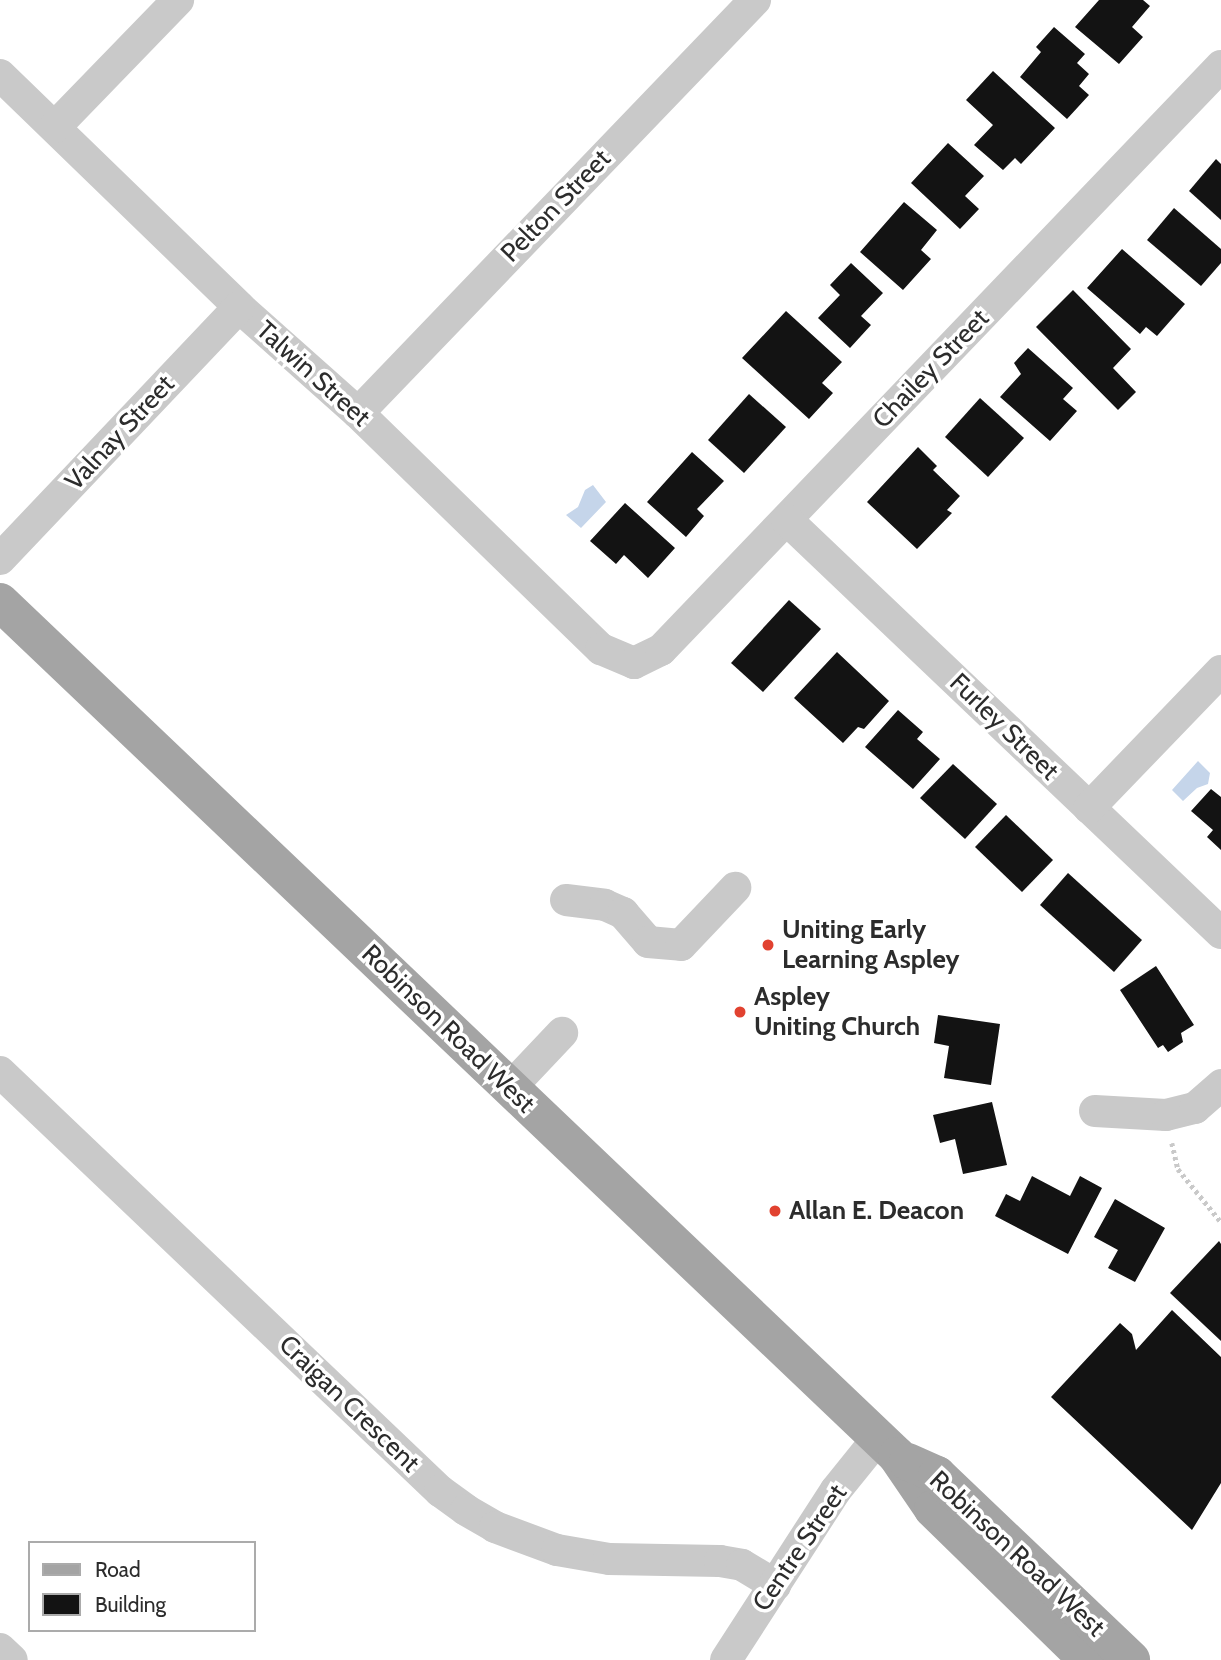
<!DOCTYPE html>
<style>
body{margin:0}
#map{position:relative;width:1221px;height:1660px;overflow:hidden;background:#fff;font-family:Cabin,sans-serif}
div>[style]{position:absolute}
.water>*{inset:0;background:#c5d5ea}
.building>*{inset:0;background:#131313}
.path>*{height:4.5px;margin-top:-2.25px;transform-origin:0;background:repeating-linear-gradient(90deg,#c9c9c9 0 3.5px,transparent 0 7px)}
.minor>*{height:32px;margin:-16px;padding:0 16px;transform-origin:16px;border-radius:16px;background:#c9c9c9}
.major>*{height:38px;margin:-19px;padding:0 19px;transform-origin:19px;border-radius:19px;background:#a4a4a4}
.dots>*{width:19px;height:19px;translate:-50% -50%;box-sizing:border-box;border:4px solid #fff;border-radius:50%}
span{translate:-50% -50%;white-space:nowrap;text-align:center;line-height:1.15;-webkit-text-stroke:7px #fff;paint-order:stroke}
.street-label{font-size:26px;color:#2c2c2c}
.poi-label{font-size:26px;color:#2c2c2c;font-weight:700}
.left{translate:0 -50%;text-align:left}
.legend{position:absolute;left:28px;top:1541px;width:228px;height:91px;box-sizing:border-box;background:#fff;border:2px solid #ababab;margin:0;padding:9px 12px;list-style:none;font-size:21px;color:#2c2c2c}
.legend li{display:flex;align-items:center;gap:14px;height:35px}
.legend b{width:35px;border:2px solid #ababab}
</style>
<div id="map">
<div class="water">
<i style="clip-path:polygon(593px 485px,606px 502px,581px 528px,566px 515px,578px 507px,585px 490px)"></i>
<i style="clip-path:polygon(1198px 761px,1210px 773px,1208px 784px,1197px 788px,1183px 801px,1172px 790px)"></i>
</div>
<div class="building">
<i style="clip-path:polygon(1099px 0,1143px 0,1150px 6px,1132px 27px,1143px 37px,1119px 64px,1075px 27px)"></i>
<i style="clip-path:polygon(1054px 27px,1085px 54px,1077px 63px,1089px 74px,1079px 86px,1089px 95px,1067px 119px,1020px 77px,1041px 52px,1036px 47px)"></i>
<i style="clip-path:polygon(993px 71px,1055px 128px,1021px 164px,1015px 158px,1003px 170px,974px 145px,993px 125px,966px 100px)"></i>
<i style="clip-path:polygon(948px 143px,984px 176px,965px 196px,979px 209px,960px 229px,911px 183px)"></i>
<i style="clip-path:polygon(1216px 159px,1221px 164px,1221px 220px,1189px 191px)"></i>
<i style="clip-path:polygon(904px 202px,937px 230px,921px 250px,931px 259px,903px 290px,860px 252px)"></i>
<i style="clip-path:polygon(1174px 208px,1221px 249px,1221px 263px,1201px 286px,1147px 240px)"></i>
<i style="clip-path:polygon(1122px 249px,1185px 304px,1157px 336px,1146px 327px,1140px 334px,1087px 288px)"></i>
<i style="clip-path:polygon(851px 263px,883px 293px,861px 316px,871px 325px,850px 348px,818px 318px,840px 295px,830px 285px)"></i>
<i style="clip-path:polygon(1073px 290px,1131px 349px,1113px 368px,1136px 392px,1118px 410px,1036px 327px)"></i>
<i style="clip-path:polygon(786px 311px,842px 362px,822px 383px,833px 393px,809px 419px,742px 358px)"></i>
<i style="clip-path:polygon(1028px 348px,1073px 388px,1063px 399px,1077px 411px,1050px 441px,1000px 397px,1021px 374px,1014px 363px)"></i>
<i style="clip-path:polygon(749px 394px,786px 427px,744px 473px,708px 440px)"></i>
<i style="clip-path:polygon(980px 398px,1024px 438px,988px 477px,945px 437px)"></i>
<i style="clip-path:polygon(918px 447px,937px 466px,933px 470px,960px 496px,947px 510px,952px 513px,917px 549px,867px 502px)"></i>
<i style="clip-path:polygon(692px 452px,724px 481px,697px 509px,704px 516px,686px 537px,647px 502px)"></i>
<i style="clip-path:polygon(625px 503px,675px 548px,648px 578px,624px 555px,616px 564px,590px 541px)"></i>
<i style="clip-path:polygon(789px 600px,821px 629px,763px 692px,731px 663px)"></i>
<i style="clip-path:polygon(837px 652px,889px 701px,864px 729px,858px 727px,843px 743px,794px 698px)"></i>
<i style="clip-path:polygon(898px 710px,923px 732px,917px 739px,940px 759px,913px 789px,865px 747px)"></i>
<i style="clip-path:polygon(953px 764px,997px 804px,965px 839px,920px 798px)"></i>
<i style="clip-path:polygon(1211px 789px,1221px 797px,1221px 850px,1207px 837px,1213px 830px,1191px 811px)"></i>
<i style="clip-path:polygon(1006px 815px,1053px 860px,1022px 892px,975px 847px)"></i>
<i style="clip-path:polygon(1068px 873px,1142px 940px,1114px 972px,1040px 905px)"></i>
<i style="clip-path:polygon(1156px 966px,1194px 1025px,1181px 1033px,1183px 1042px,1168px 1052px,1163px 1045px,1158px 1048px,1120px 990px)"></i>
<i style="clip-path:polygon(938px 1015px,1000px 1024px,991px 1085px,944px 1078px,949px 1046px,934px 1043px)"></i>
<i style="clip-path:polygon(992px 1102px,1007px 1165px,963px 1174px,955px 1139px,940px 1143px,933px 1115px)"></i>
<i style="clip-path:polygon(1032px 1176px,1070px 1196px,1080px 1176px,1102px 1188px,1068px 1254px,995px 1216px,1006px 1194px,1020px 1201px)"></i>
<i style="clip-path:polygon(1115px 1199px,1165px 1228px,1135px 1282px,1108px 1268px,1118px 1250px,1094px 1237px)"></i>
<i style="clip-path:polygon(1219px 1241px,1221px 1244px,1221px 1341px,1170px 1293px)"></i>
<i style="clip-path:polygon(1172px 1310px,1221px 1357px,1221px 1483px,1192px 1530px,1051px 1397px,1120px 1323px,1132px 1334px,1136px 1350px)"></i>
</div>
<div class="path">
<i style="left:1172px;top:1143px;width:27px;rotate:77deg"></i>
<i style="left:1178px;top:1169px;width:68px;rotate:50.9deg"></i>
</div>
<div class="minor">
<i style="left:0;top:75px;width:333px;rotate:44.1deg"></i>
<i style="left:239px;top:307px;width:159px;rotate:41.7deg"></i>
<i style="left:358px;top:413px;width:339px;rotate:44.2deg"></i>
<i style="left:601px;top:649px;width:36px;rotate:23deg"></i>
<i style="left:634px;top:663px;width:30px;rotate:-26deg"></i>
<i style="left:661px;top:650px;width:809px;rotate:-46.2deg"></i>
<i style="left:55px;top:127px;width:177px;rotate:-45.9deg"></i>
<i style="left:358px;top:413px;width:573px;rotate:-46.13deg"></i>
<i style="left:787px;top:520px;width:599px;rotate:43.58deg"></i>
<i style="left:0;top:559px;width:347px;rotate:-46.5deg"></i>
<i style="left:1089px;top:808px;width:190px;rotate:-46.1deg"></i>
<i style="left:566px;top:900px;width:39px;rotate:7deg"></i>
<i style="left:605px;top:905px;width:20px;rotate:24deg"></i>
<i style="left:623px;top:913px;width:38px;rotate:49deg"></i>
<i style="left:648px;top:942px;width:33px;rotate:5deg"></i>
<i style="left:681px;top:945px;width:79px;rotate:-46.5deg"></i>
<i style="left:0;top:1072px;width:608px;rotate:43.6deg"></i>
<i style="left:440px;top:1491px;width:32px;rotate:36deg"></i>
<i style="left:466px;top:1510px;width:34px;rotate:30deg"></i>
<i style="left:495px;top:1527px;width:66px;rotate:20.4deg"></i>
<i style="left:557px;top:1550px;width:53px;rotate:9.8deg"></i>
<i style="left:609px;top:1559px;width:111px;rotate:1deg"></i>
<i style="left:720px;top:1561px;width:22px;rotate:10deg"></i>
<i style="left:742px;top:1565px;width:39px;rotate:31deg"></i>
<i style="left:510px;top:1088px;width:76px;rotate:-46.6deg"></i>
<i style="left:1095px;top:1111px;width:71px;rotate:3.2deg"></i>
<i style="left:1166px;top:1115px;width:30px;rotate:-14deg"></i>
<i style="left:1195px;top:1108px;width:35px;rotate:-41deg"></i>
<i style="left:0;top:1649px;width:16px;rotate:43deg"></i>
<i style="left:726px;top:1660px;width:202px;rotate:-57.1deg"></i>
<i style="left:836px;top:1490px;width:67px;rotate:-51.1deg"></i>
</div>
<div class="major">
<i style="left:0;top:602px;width:1239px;rotate:43.59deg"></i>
<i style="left:897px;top:1456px;width:64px;rotate:55.8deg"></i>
<i style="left:933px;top:1509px;width:216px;rotate:44.3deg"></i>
<i style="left:908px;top:1462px;width:32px;rotate:24deg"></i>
<i style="left:937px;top:1475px;width:268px;rotate:43.6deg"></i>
</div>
<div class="dots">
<i style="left:768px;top:945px;background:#e14230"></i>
<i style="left:740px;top:1012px;background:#e14230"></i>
<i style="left:775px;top:1211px;background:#e14230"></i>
</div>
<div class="street-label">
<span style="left:556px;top:206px;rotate:-46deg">Pelton Street</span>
<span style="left:931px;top:369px;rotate:-46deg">Chailey Street</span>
<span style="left:313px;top:374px;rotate:42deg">Talwin Street</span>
<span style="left:120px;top:433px;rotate:-47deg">Valnay Street</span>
<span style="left:1004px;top:727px;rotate:44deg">Furley Street</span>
<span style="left:448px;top:1029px;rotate:44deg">Robinson Road West</span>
<span style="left:349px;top:1404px;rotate:44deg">Craigan Crescent</span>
<span style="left:800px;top:1548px;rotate:-56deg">Centre Street</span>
<span style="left:1017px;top:1554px;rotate:43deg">Robinson Road West</span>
</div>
<div class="poi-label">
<span class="left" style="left:782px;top:945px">Uniting Early<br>Learning Aspley</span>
<span class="left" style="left:754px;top:1012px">Aspley<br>Uniting Church</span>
<span class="left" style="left:789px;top:1211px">Allan E. Deacon</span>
</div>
<ul class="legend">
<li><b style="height:9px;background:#a4a4a4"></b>Road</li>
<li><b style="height:19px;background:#131313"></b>Building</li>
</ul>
</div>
